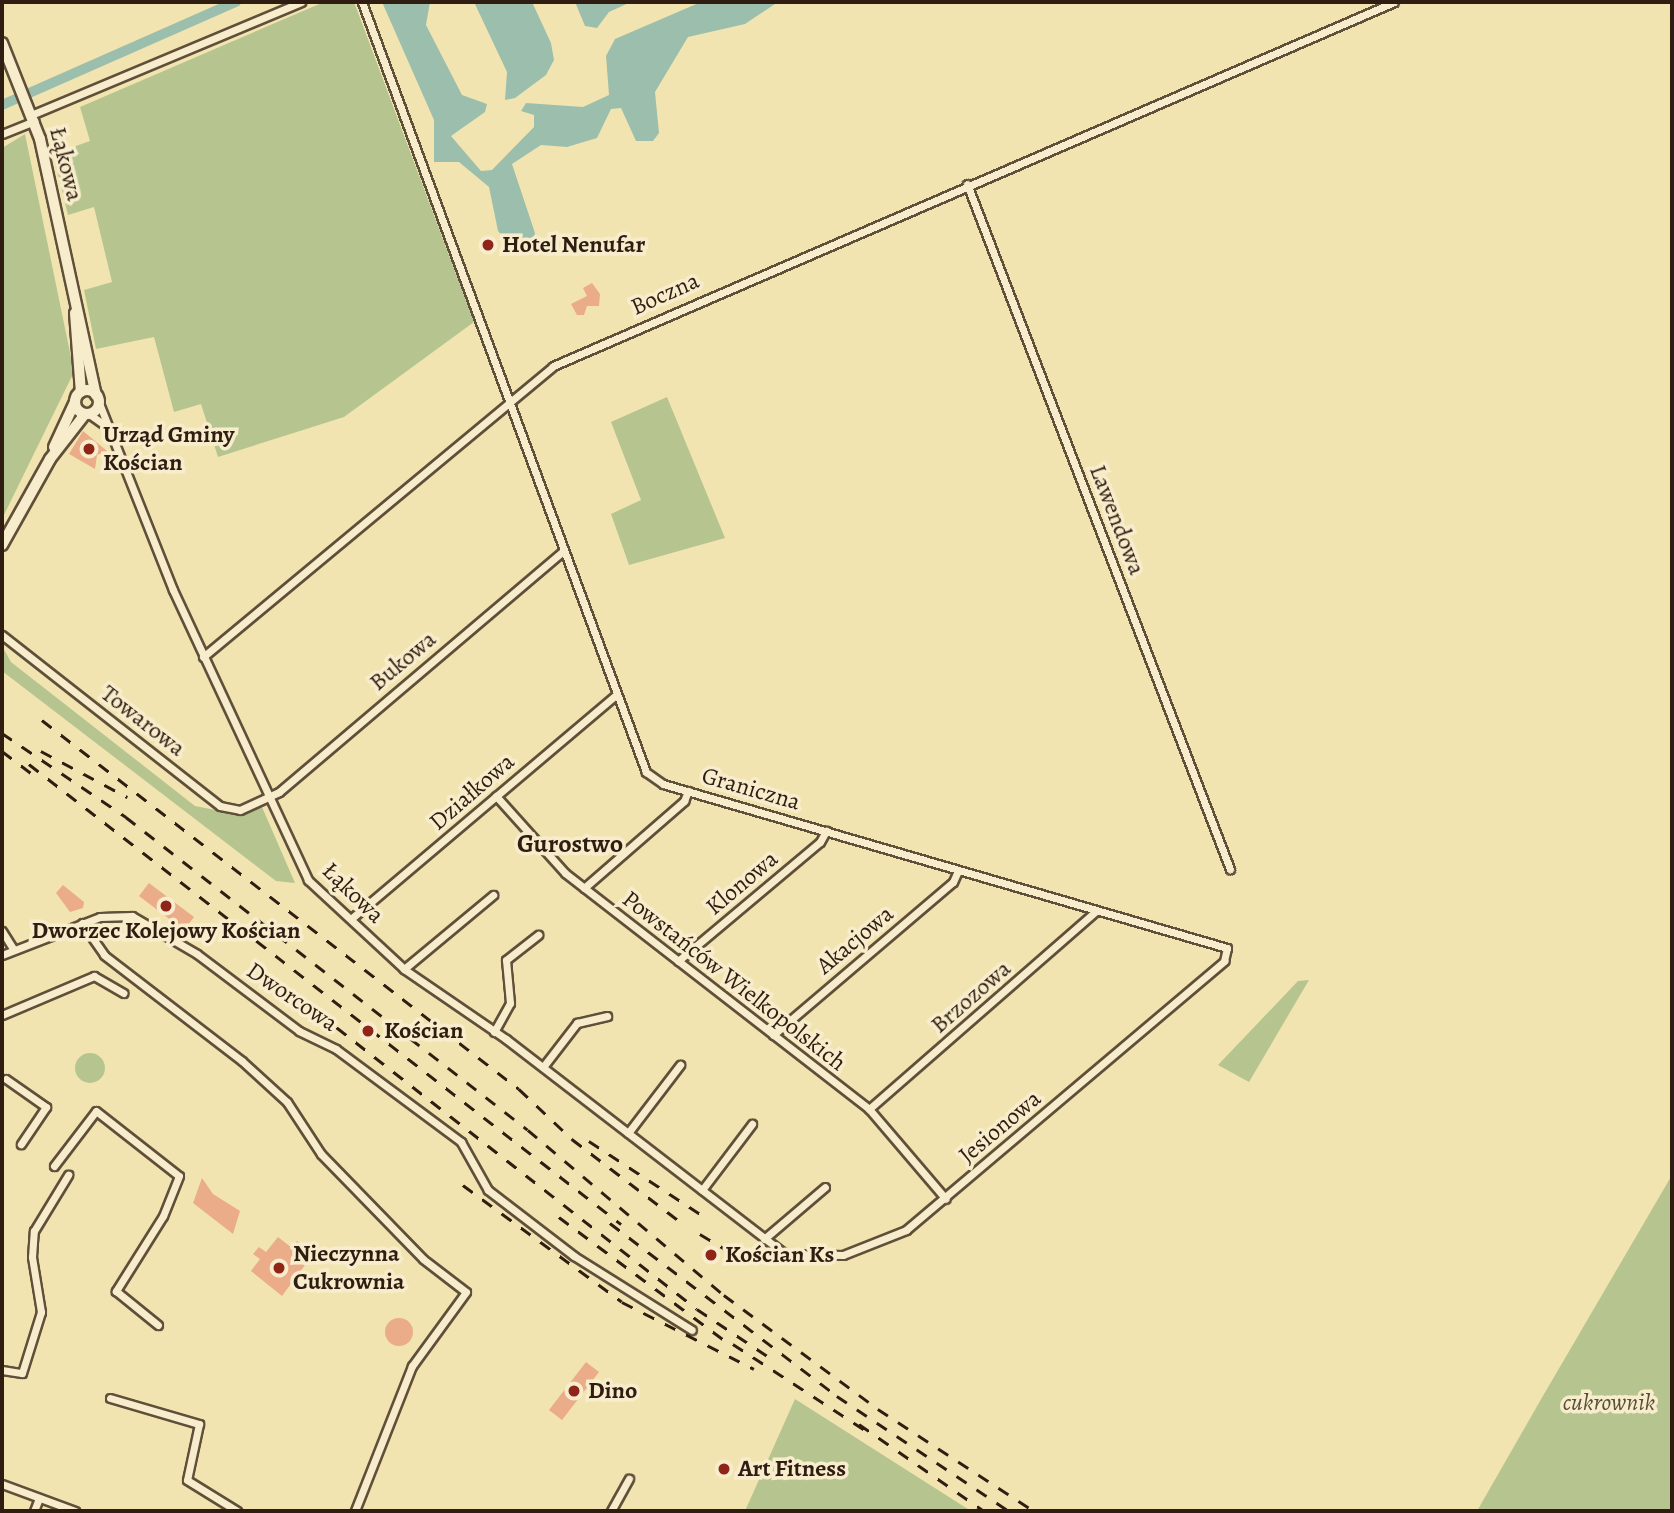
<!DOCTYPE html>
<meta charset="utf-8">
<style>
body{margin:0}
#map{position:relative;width:1674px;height:1513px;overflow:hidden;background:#f2e4b1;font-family:Alegreya,serif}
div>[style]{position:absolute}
.green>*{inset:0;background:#b6c58f}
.round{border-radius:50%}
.water>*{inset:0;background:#9bbfac}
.canal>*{height:10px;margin:-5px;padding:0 5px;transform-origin:5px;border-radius:5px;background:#9bbfac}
.building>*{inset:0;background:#eaac89}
.roads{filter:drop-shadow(2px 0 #604f39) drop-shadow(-2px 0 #604f39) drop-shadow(0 2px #604f39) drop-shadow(0 -2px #604f39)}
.street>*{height:7px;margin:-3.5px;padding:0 3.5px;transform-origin:3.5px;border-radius:3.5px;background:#f7edcc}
.secondary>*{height:10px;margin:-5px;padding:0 5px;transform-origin:5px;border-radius:5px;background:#f7edcc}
.secondary>.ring{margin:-5px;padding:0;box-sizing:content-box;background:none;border:10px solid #f7edcc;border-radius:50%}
.rail>*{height:2.5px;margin-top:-1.25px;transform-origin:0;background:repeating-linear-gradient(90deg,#301d11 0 12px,transparent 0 24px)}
.dots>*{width:19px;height:19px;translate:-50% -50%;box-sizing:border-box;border:4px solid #f7edcc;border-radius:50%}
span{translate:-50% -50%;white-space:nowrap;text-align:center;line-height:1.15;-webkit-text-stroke:7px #f7edcc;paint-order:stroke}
.street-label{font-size:24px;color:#301d11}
.poi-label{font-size:24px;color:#301d11;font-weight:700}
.left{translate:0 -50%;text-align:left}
.park-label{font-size:24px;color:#584f37;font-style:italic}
.neighbourhood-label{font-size:26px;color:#301d11;font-weight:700}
.frame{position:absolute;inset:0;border:4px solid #301d11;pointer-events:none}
</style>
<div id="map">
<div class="green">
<i style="clip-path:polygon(324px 2px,354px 2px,474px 322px,344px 417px,218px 457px,201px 404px,174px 412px,154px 337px,96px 349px,84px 290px,112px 282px,94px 207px,68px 215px,53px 154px,90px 141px,80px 107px)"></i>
<i style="clip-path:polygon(25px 134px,74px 372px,2px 519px,2px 148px)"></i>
<i style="clip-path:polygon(667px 397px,725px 538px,629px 565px,611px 514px,641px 500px,611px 422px)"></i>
<i style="clip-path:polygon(2px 646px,11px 662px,195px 806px,241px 815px,262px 807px,295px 883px,276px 881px,2px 671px)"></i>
<i style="clip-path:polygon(1309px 980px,1249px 1082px,1218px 1065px,1298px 981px)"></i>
<i class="round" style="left:75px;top:1053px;width:30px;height:30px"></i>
<i style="clip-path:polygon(1672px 1175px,1672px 1511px,1477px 1511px,1540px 1401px)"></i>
<i style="clip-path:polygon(795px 1399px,971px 1511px,745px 1511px)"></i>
</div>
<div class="water">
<i style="clip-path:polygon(382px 2px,430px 2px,426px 25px,462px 95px,487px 104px,485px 112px,451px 136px,481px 171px,492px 170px,534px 127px,534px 115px,521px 111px,526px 103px,583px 107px,609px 95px,606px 56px,615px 39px,701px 2px,778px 2px,745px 24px,688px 37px,655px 92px,659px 133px,653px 141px,636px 141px,621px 108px,611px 109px,597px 138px,567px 147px,541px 145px,512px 164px,535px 233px,532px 248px,515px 252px,498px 231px,489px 187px,459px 162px,434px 162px,434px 120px)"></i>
<i style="clip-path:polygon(474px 2px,532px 2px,551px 43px,554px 60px,546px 75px,515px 98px,505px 100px,507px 72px)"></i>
<i style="clip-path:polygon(575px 2px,631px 2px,609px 12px,597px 28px,585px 26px)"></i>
</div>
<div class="canal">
<i style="left:2px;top:105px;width:256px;rotate:-23.8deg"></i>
</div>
<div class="building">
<i style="clip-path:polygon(592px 283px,600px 294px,599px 306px,587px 306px,584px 315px,577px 315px,571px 304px,587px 296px,583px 288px)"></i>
<i style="clip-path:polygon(83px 431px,107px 451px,97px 455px,95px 469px,69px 454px)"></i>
<i style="clip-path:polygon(149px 883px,194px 917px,184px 930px,139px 896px)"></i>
<i style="clip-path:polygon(63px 885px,84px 902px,83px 908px,70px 912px,56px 893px)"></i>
<i style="clip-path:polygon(202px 1178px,213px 1194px,240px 1211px,233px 1234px,193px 1203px)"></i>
<i style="clip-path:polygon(278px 1237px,292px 1248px,297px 1241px,306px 1248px,301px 1255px,308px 1261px,282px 1296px,251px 1271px,260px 1259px,253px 1254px,259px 1247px,266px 1252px)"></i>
<i class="round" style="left:385px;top:1318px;width:28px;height:28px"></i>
<i style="clip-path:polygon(586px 1362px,599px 1372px,562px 1420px,549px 1410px)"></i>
</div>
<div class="roads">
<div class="street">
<i style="left:31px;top:115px;width:293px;rotate:-22.7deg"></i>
<i style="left:2px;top:134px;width:35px;rotate:-22deg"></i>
<i style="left:967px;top:184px;width:734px;rotate:69deg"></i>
<i style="left:99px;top:403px;width:201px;rotate:68.4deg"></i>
<i style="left:173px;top:590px;width:320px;rotate:65deg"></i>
<i style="left:308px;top:880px;width:131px;rotate:42.8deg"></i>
<i style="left:404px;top:969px;width:124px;rotate:34.5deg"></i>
<i style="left:506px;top:1039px;width:352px;rotate:37.6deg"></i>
<i style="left:785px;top:1254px;width:58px;rotate:1deg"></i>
<i style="left:843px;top:1255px;width:68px;rotate:-21.6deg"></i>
<i style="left:906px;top:1230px;width:417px;rotate:-40.2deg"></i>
<i style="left:1224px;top:961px;width:13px;rotate:-77deg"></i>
<i style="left:1227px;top:948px;width:587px;rotate:-163.79deg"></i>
<i style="left:663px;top:784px;width:21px;rotate:-145deg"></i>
<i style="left:646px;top:772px;width:821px;rotate:-110.25deg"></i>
<i style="left:89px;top:414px;width:19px;rotate:35deg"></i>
<i style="left:2px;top:635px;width:277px;rotate:38.1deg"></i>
<i style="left:220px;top:806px;width:20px;rotate:11deg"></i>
<i style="left:240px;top:810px;width:43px;rotate:-24.8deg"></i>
<i style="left:279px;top:792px;width:372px;rotate:-40.3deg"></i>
<i style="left:203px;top:657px;width:455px;rotate:-39.7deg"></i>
<i style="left:553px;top:366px;width:916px;rotate:-23.4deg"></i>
<i style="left:496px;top:796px;width:103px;rotate:48.1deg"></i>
<i style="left:565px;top:873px;width:385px;rotate:37.8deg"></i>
<i style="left:869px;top:1109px;width:118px;rotate:49.5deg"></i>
<i style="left:584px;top:888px;width:133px;rotate:-41deg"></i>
<i style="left:684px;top:801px;width:11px;rotate:-68deg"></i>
<i style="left:352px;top:918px;width:346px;rotate:-40.2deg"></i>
<i style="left:82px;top:923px;width:39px;rotate:55deg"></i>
<i style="left:104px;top:955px;width:174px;rotate:37.5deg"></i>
<i style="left:242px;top:1061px;width:61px;rotate:42.3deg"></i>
<i style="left:287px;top:1102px;width:62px;rotate:56.8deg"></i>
<i style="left:321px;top:1154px;width:146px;rotate:45.8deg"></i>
<i style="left:423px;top:1259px;width:54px;rotate:37.5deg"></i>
<i style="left:466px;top:1292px;width:92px;rotate:126.1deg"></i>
<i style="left:412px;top:1366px;width:156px;rotate:111.5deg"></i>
<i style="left:2px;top:931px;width:22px;rotate:58deg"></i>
<i style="left:2px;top:955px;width:105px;rotate:-21.2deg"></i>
<i style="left:100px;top:917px;width:32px;rotate:-2deg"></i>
<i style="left:132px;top:916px;width:75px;rotate:30.3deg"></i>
<i style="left:197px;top:954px;width:128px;rotate:37deg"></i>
<i style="left:299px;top:1031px;width:41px;rotate:25.9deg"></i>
<i style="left:336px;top:1049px;width:156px;rotate:36.6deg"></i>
<i style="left:461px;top:1142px;width:55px;rotate:60.6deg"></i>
<i style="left:488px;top:1190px;width:108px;rotate:37.5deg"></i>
<i style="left:574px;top:1256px;width:139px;rotate:32.1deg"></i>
<i style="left:678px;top:961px;width:185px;rotate:-40deg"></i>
<i style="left:820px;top:842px;width:13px;rotate:-61deg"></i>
<i style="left:404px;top:969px;width:116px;rotate:-39.7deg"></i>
<i style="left:2px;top:1015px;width:100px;rotate:-23deg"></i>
<i style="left:94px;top:976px;width:34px;rotate:30deg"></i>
<i style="left:494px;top:1032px;width:33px;rotate:-61deg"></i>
<i style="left:510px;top:1003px;width:43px;rotate:-95.3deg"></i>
<i style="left:506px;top:960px;width:41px;rotate:-38deg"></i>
<i style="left:773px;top:1035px;width:236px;rotate:-40.4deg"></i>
<i style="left:953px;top:882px;width:12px;rotate:-66deg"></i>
<i style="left:543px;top:1067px;width:56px;rotate:-52.3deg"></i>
<i style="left:577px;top:1023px;width:31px;rotate:-13deg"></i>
<i style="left:6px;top:1079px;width:49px;rotate:35deg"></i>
<i style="left:46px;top:1107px;width:45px;rotate:124deg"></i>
<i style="left:869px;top:1109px;width:301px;rotate:-41.1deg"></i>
<i style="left:628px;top:1133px;width:86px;rotate:-52.6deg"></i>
<i style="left:54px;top:1166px;width:69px;rotate:-52.6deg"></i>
<i style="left:96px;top:1111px;width:105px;rotate:38.1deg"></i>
<i style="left:179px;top:1176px;width:43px;rotate:111.8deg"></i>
<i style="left:163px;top:1216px;width:89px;rotate:122.1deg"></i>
<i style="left:116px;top:1291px;width:54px;rotate:39deg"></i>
<i style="left:702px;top:1190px;width:83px;rotate:-52.9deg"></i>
<i style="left:764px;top:1239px;width:80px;rotate:-40.4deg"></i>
<i style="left:2px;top:1370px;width:20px;rotate:9deg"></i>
<i style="left:22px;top:1373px;width:64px;rotate:-72.7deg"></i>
<i style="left:41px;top:1312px;width:56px;rotate:-99.3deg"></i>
<i style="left:32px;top:1257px;width:26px;rotate:-86deg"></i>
<i style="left:34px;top:1231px;width:66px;rotate:-58.7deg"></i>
<i style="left:110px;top:1398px;width:93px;rotate:16.3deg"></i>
<i style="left:199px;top:1424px;width:57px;rotate:102.1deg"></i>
<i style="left:187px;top:1480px;width:59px;rotate:31.8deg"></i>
<i style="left:2px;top:1484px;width:78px;rotate:20.3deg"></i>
<i style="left:34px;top:1511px;width:14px;rotate:-69deg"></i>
<i style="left:611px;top:1511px;width:37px;rotate:-61deg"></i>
</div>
<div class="secondary">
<i style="left:2px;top:43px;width:103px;rotate:68.4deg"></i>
<i style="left:40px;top:139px;width:262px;rotate:77.7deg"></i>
<i style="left:75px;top:313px;width:79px;rotate:85.7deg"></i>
<i class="ring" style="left:75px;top:390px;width:14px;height:14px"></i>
<i style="left:54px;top:447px;width:50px;rotate:-65deg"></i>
<i style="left:2px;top:545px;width:98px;rotate:-60.8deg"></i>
<i style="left:50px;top:459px;width:57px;rotate:-52.1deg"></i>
</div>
</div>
<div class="rail">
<i style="left:42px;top:720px;width:603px;rotate:37.72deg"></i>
<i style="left:519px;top:1089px;width:73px;rotate:43.3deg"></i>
<i style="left:572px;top:1139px;width:138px;rotate:37.4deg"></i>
<i style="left:2px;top:733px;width:150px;rotate:34.1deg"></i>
<i style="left:126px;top:817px;width:509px;rotate:37.9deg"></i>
<i style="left:528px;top:1130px;width:256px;rotate:40.1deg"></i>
<i style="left:724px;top:1295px;width:192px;rotate:36.5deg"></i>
<i style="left:878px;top:1409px;width:186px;rotate:33.2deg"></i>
<i style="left:2px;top:751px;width:41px;rotate:37.1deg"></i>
<i style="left:41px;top:751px;width:98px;rotate:28.1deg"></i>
<i style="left:29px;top:764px;width:750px;rotate:37.85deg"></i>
<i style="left:280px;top:983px;width:529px;rotate:38.02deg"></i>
<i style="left:697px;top:1309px;width:87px;rotate:33.7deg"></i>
<i style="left:589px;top:1141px;width:140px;rotate:33.3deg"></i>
<i style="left:463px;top:1185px;width:197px;rotate:36.3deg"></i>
<i style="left:622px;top:1302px;width:148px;rotate:26.9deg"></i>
<i style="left:559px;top:1217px;width:206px;rotate:36.7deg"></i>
<i style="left:610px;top:1223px;width:285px;rotate:37.3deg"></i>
<i style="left:837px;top:1396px;width:207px;rotate:33.8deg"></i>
<i style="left:700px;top:1234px;width:39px;rotate:31deg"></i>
<i style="left:733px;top:1344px;width:158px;rotate:33.1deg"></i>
<i style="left:859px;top:1424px;width:152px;rotate:34.8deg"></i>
</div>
<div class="dots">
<i style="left:488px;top:245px;background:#8f2418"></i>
<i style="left:89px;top:449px;background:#8f2418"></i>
<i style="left:166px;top:906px;background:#8f2418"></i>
<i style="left:368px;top:1031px;background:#8f2418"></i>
<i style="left:711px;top:1255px;background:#8f2418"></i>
<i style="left:279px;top:1268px;background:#8f2418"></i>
<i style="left:574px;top:1391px;background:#8f2418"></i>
<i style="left:724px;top:1469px;background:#8f2418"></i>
</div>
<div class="street-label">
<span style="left:66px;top:164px;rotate:76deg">Łąkowa</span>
<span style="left:665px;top:294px;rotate:-24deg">Boczna</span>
<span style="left:1117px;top:520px;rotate:69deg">Lawendowa</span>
<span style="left:403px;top:661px;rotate:-40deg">Bukowa</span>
<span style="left:143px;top:721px;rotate:38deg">Towarowa</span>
<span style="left:751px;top:789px;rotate:16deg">Graniczna</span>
<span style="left:472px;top:792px;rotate:-41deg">Działkowa</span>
<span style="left:742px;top:883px;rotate:-40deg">Klonowa</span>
<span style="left:353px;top:893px;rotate:44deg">Łąkowa</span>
<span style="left:855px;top:940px;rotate:-40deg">Akacjowa</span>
<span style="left:734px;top:981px;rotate:38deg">Powstańców Wielkopolskich</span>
<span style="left:292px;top:997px;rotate:34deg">Dworcowa</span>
<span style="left:971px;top:997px;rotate:-41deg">Brzozowa</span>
<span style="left:1000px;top:1127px;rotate:-40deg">Jesionowa</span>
</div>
<div class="poi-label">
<span class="left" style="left:502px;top:245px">Hotel Nenufar</span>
<span class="left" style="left:103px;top:449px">Urząd Gminy<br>Kościan</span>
<span style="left:166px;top:931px">Dworzec Kolejowy Kościan</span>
<span class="left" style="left:384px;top:1031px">Kościan</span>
<span class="left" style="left:293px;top:1268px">Nieczynna<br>Cukrownia</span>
<span class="left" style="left:725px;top:1255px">Kościan Ks</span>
<span class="left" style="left:588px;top:1391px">Dino</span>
<span class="left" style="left:738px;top:1469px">Art Fitness</span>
</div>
<div class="park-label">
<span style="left:1609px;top:1403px">cukrownik</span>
</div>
<div class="neighbourhood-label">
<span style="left:570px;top:844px">Gurostwo</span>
</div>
<div class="frame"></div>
</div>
